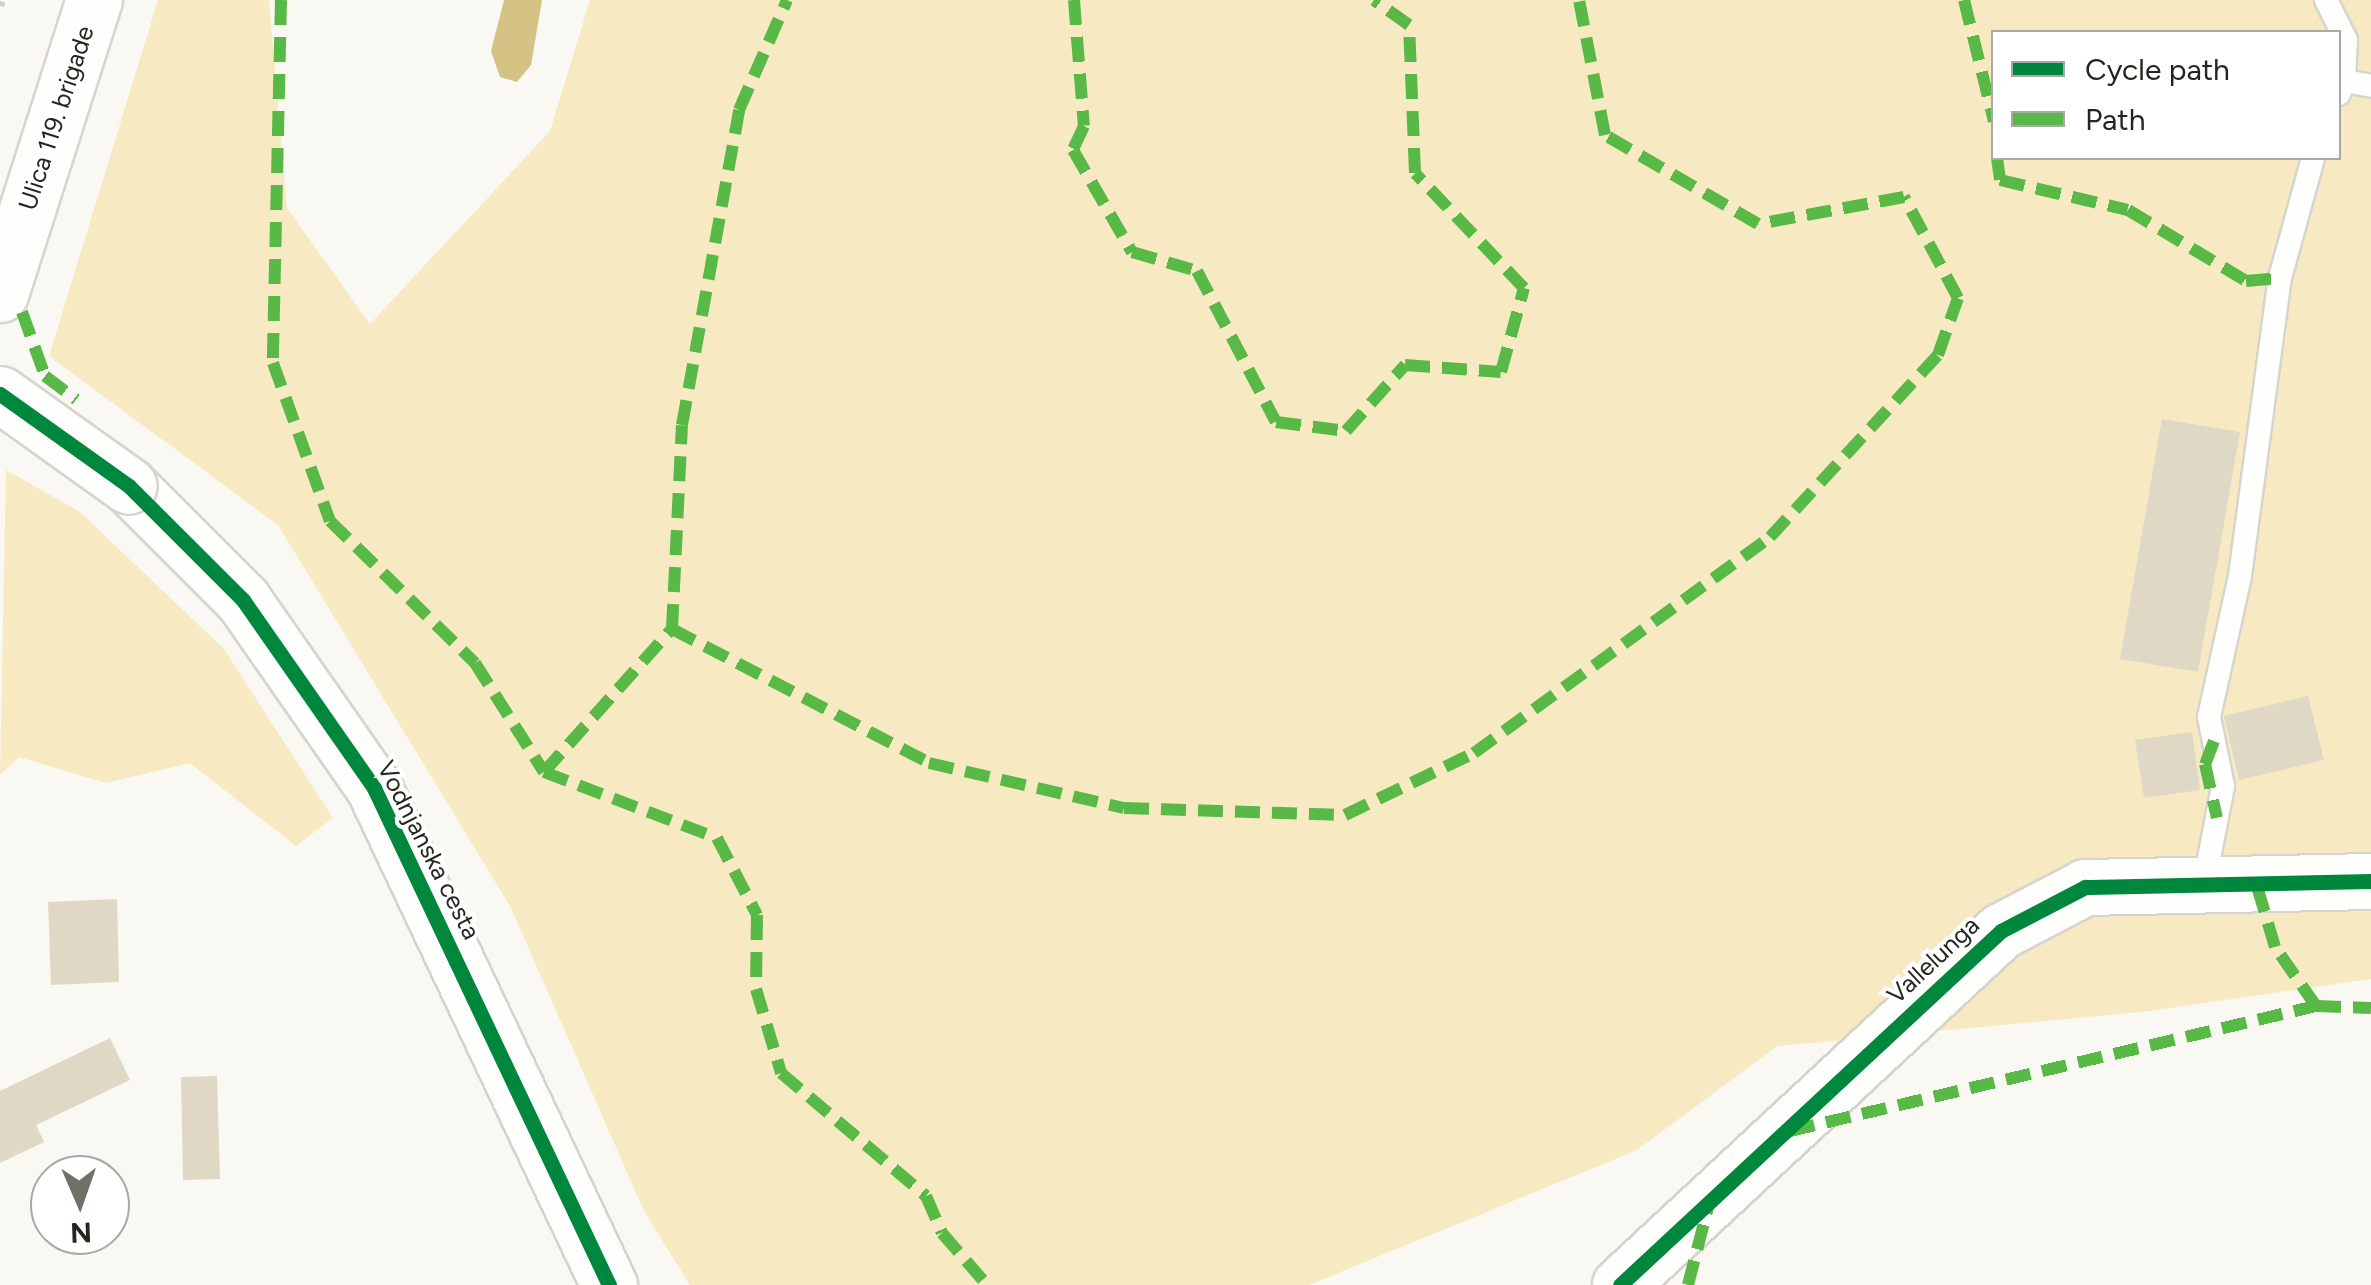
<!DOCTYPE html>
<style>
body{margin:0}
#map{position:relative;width:2371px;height:1285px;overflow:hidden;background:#faf8f2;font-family:Figtree,sans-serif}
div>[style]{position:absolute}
.green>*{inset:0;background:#f7eac2}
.water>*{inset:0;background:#d5c285}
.building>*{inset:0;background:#ded8c4}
.roads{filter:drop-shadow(2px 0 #d6d4cd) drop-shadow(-2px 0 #d6d4cd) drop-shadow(0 2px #d6d4cd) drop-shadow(0 -2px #d6d4cd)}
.lane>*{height:22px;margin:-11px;padding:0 11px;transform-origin:11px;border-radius:11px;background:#fefefd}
.secondary>*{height:55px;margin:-27.5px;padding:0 27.5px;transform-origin:27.5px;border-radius:27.5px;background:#fefefd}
.primary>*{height:55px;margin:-27.5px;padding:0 27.5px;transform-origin:27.5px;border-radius:27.5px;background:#fefefd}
.rail>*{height:8px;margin-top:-4px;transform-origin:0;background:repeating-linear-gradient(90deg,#d0cfcd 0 5px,transparent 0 15px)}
.bridges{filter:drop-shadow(2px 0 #d6d4cd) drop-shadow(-2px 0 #d6d4cd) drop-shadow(0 2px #d6d4cd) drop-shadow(0 -2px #d6d4cd)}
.primary-bridge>*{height:55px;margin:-27.5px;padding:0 27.5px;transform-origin:27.5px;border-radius:27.5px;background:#fefefd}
.quiet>*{height:12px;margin-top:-6px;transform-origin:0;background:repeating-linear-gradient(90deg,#58b947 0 25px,transparent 0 37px)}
.cycleway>*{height:15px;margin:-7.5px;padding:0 7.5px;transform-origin:7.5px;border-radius:7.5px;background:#00873e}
span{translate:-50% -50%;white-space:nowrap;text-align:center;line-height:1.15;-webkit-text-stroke:8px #fff;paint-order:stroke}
.street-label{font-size:25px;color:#28251e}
.legend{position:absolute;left:1991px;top:30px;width:350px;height:130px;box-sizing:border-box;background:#fff;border:2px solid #a9a8a5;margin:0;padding:12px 18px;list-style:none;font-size:30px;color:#28251e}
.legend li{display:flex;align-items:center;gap:20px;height:50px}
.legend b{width:50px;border:2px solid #a9a8a5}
.north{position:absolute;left:30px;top:1155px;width:100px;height:100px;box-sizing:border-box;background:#fff;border:2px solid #a9a8a5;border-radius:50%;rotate:178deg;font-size:28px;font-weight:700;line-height:40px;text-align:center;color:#28251e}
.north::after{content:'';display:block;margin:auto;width:35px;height:45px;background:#726f68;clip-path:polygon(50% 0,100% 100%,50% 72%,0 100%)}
</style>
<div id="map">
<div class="green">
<i style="clip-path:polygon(evenodd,158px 0,269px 0,287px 208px,370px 324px,550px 131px,590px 0,2371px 0,2371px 979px,2142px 1012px,1777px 1046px,1637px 1150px,1309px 1285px,690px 1285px,644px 1211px,510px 906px,278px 525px,49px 356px,158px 0,1994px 32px,2338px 32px,2338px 158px,1994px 158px,1994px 32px)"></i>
<i style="clip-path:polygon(6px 470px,80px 512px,224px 649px,333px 818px,296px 846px,190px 763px,106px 783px,19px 757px,0 775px)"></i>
</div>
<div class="water">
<i style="clip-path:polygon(504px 0,542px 0,531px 65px,517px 82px,500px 77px,491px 51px)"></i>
</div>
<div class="building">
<i style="clip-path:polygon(2162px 419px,2240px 432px,2198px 672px,2120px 659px)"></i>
<i style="clip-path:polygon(2308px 696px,2324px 760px,2239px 780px,2224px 716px)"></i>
<i style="clip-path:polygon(2192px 732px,2200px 790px,2144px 798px,2135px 740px)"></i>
<i style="clip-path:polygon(117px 899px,119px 982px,51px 985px,48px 902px)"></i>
<i style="clip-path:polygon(110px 1038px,130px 1080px,36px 1125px,44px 1142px,0 1163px,0 1091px)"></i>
<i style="clip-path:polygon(217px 1076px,220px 1179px,183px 1180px,181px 1077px)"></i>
</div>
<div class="roads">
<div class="lane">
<i style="left:2326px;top:0;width:45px;rotate:63.4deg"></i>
<i style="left:2346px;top:40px;width:41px;rotate:92.8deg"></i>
<i style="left:2339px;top:94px;width:14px;rotate:-69deg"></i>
<i style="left:2344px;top:81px;width:27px;rotate:10deg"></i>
<i style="left:2204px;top:884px;width:100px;rotate:-79deg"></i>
<i style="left:2223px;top:786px;width:70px;rotate:-101.5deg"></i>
<i style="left:2209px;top:717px;width:144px;rotate:-77.6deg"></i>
<i style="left:2240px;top:576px;width:301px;rotate:-82.4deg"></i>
<i style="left:2280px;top:278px;width:124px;rotate:-74.6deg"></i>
</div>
<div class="secondary">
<i style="left:0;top:294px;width:309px;rotate:-72.3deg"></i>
<i style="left:1620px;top:1285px;width:520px;rotate:-42.9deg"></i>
<i style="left:2001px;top:931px;width:95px;rotate:-27.6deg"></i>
<i style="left:2085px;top:887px;width:286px;rotate:-1.2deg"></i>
</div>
<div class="primary">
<i style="left:129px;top:486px;width:161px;rotate:45deg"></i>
<i style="left:243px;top:600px;width:229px;rotate:55.1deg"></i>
<i style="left:374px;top:788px;width:550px;rotate:64.69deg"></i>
</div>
</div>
<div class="rail">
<i style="left:0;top:6px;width:6px;rotate:-72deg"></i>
</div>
<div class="bridges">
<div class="primary-bridge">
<i style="left:0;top:394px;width:158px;rotate:35.5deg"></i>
</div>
</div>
<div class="quiet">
<i style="left:281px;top:0;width:363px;rotate:91.3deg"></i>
<i style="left:273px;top:363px;width:168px;rotate:70.2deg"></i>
<i style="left:330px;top:521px;width:203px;rotate:44.4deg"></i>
<i style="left:475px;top:663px;width:129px;rotate:57.7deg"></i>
<i style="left:544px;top:772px;width:185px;rotate:20.9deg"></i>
<i style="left:717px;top:838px;width:87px;rotate:62.5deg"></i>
<i style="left:757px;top:915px;width:74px;rotate:90.8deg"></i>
<i style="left:756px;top:989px;width:88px;rotate:73.4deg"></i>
<i style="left:781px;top:1073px;width:190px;rotate:40.3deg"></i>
<i style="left:926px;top:1196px;width:40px;rotate:66.6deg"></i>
<i style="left:942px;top:1233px;width:69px;rotate:49.1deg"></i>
<i style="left:1074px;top:0;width:126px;rotate:85.5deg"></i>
<i style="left:1084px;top:126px;width:26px;rotate:115deg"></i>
<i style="left:1073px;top:150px;width:118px;rotate:60deg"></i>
<i style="left:1132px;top:252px;width:68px;rotate:16.3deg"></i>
<i style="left:1197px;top:271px;width:170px;rotate:62.4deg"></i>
<i style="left:1276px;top:422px;width:71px;rotate:7.3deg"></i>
<i style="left:1346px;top:431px;width:89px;rotate:-48.2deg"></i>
<i style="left:1405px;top:365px;width:96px;rotate:4.2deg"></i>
<i style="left:1501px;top:372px;width:87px;rotate:-74.7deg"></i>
<i style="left:1524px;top:288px;width:158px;rotate:-133.5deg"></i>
<i style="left:1415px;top:173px;width:148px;rotate:-92.3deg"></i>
<i style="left:1409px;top:25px;width:43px;rotate:-144.5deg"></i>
<i style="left:1964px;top:0;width:125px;rotate:76.1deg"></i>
<i style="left:1997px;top:158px;width:22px;rotate:82deg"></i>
<i style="left:2000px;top:180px;width:131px;rotate:13.2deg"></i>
<i style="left:2128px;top:210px;width:138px;rotate:31deg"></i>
<i style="left:2246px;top:281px;width:34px;rotate:-5deg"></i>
<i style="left:22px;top:312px;width:68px;rotate:70.2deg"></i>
<i style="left:45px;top:376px;width:39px;rotate:37deg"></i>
<i style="left:672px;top:629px;width:290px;rotate:27.5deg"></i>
<i style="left:929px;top:763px;width:200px;rotate:13deg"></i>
<i style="left:1124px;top:808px;width:221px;rotate:1.8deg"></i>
<i style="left:1345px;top:815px;width:143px;rotate:-25.7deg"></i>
<i style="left:1474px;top:753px;width:366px;rotate:-36.1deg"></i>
<i style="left:1770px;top:537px;width:248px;rotate:-47.3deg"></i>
<i style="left:1938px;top:355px;width:60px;rotate:-70.7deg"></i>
<i style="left:1958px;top:298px;width:115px;rotate:-118.1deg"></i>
<i style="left:1904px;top:197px;width:148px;rotate:169.5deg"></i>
<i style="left:1758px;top:224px;width:177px;rotate:-149.8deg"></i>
<i style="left:1605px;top:135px;width:137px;rotate:-100.9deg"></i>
<i style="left:2214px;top:741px;width:25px;rotate:111deg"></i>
<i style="left:2205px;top:764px;width:55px;rotate:77.5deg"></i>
<i style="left:544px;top:772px;width:192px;rotate:-48.2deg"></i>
<i style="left:672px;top:629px;width:204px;rotate:-87.2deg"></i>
<i style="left:682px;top:425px;width:320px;rotate:-79.7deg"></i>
<i style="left:739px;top:110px;width:120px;rotate:-66.4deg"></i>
<i style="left:2316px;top:1006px;width:55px;rotate:2.1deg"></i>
<i style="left:1790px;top:1131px;width:541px;rotate:-13.37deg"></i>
<i style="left:2316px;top:1006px;width:72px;rotate:-124.8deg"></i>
<i style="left:2275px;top:947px;width:67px;rotate:-106.5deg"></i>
<i style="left:1688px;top:1285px;width:81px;rotate:-75.6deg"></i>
</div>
<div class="cycleway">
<i style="left:0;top:394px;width:158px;rotate:35.5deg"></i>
<i style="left:129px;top:486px;width:161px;rotate:45deg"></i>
<i style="left:243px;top:600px;width:229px;rotate:55.1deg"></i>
<i style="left:374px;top:788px;width:550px;rotate:64.69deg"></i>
<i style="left:1620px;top:1285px;width:520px;rotate:-42.9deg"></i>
<i style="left:2001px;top:931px;width:95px;rotate:-27.6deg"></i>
<i style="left:2085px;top:887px;width:286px;rotate:-1.2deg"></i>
</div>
<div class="street-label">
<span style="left:56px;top:118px;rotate:-72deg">Ulica 119. brigade</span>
<span style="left:429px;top:850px;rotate:63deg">Vodnjanska cesta</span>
<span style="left:1933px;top:960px;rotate:-43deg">Vallelunga</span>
</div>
<ul class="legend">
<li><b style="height:12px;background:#00873e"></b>Cycle path</li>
<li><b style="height:12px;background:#58b947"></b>Path</li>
</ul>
<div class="north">N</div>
</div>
